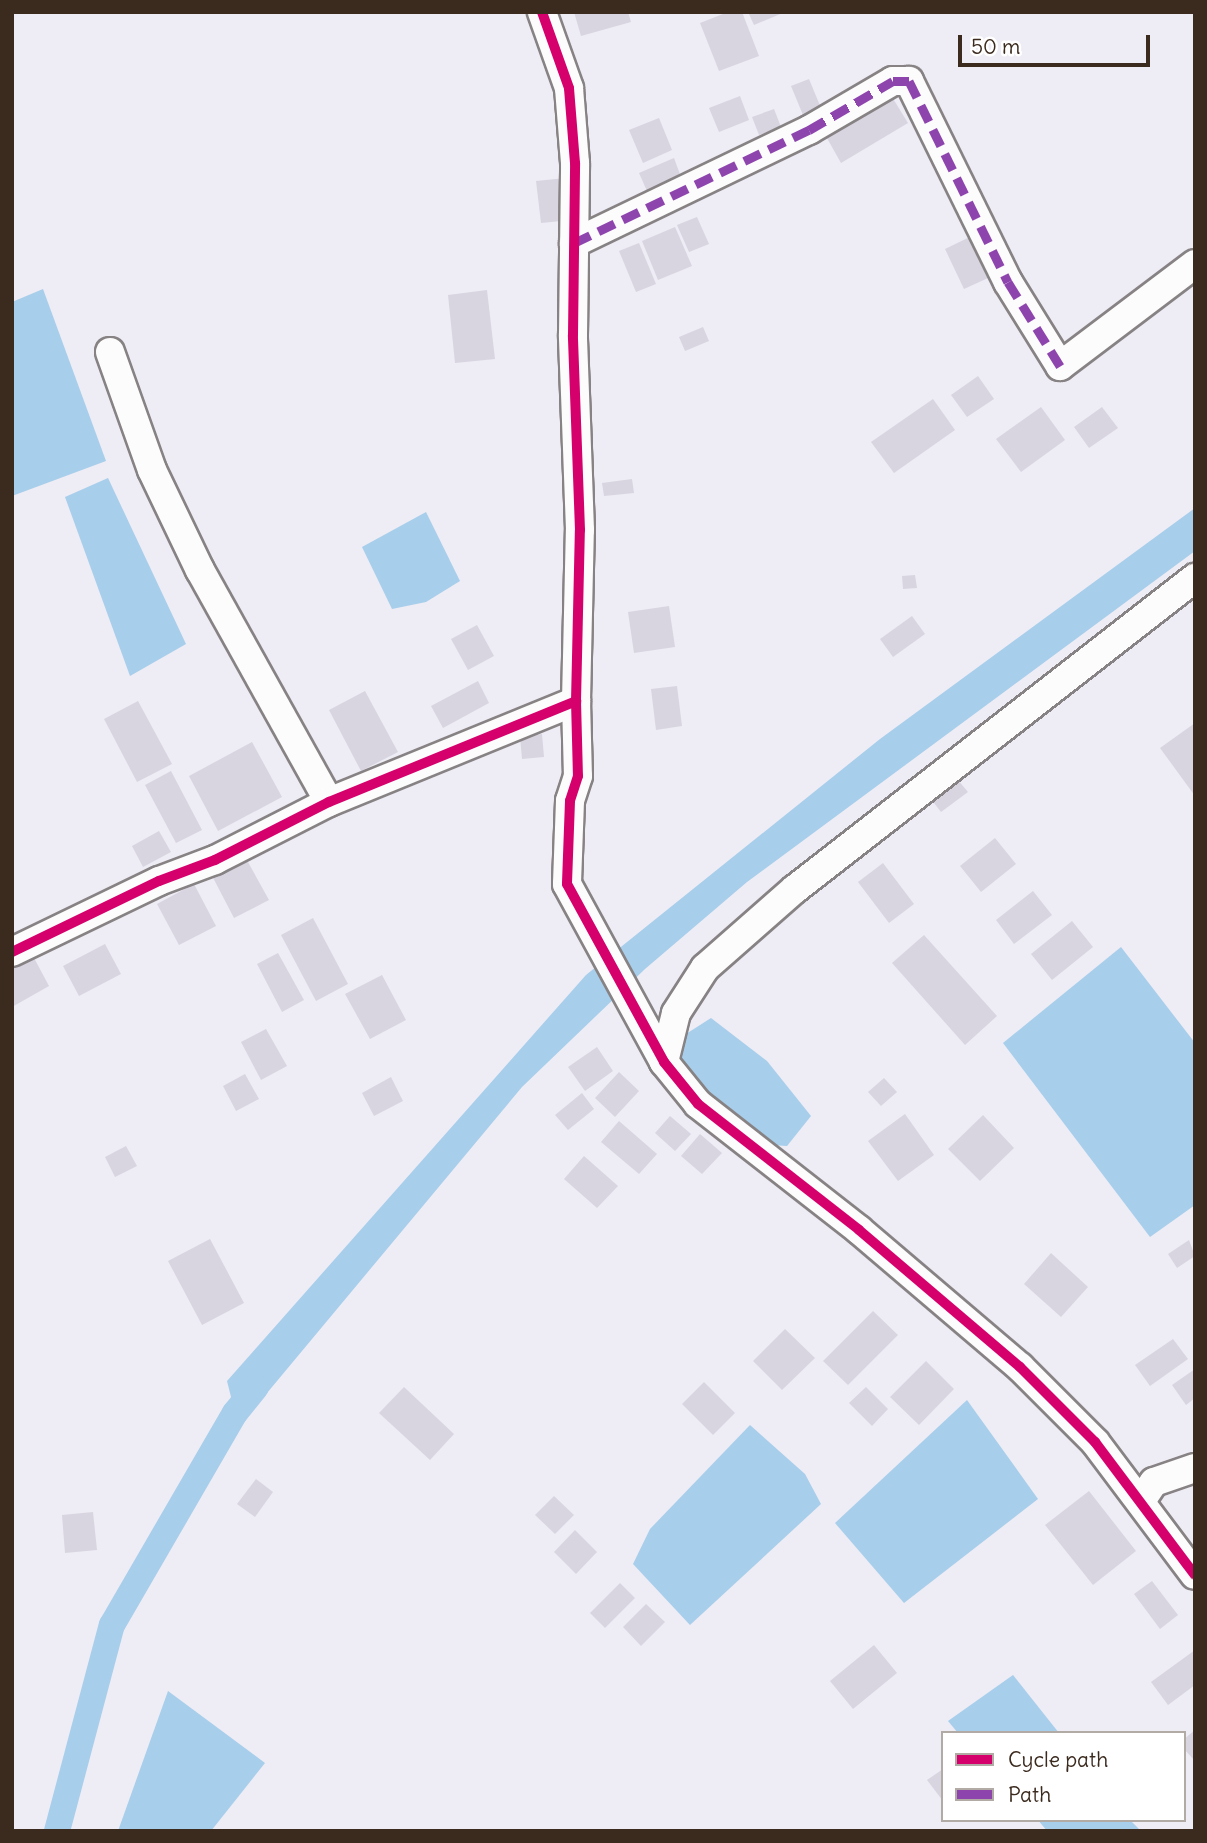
<!DOCTYPE html>
<style>
body{margin:0}
#map{position:relative;width:1207px;height:1843px;overflow:hidden;background:#eeecf4;font-family:Delius,sans-serif}
div>[style]{position:absolute}
.water>*{inset:0;background:#a7ceeb}
.canal>*{height:26px;margin:-13px;padding:0 13px;transform-origin:13px;border-radius:13px;background:#a7ceeb}
.building>*{inset:0;background:#d8d5e1}
.roads{filter:drop-shadow(2px 0 #878283) drop-shadow(-2px 0 #878283) drop-shadow(0 2px #878283) drop-shadow(0 -2px #878283)}
.street>*{height:28px;margin:-14px;padding:0 14px;transform-origin:14px;border-radius:14px;background:#fcfcfd}
.quiet>*{height:9px;margin-top:-4.5px;transform-origin:0;background:repeating-linear-gradient(90deg,#8e44ad 0 18px,transparent 0 27px)}
.cycleway>*{height:10px;margin:-5px;padding:0 5px;transform-origin:5px;border-radius:5px;background:#d6006c}
span{translate:-50% -50%;white-space:nowrap;text-align:center;line-height:1.15;-webkit-text-stroke:5px #fff;paint-order:stroke}
.frame{position:absolute;inset:0;border:14px solid #3b2a1e;pointer-events:none}
.legend{position:absolute;left:941px;top:1731px;width:245px;height:91px;box-sizing:border-box;background:#fff;border:2px solid #b1aaa5;margin:0;padding:9px 12px;list-style:none;font-size:21px;color:#3b2a1e}
.legend li{display:flex;align-items:center;gap:14px;height:35px}
.legend b{width:35px;border:2px solid #b1aaa5}
.scale{position:absolute;left:958px;top:35px;width:192px;height:32px;box-sizing:border-box;border:4px solid #3b2a1e;border-top:0;padding-left:9px;font-size:21px;line-height:24px;white-space:nowrap;color:#3b2a1e;-webkit-text-stroke:5px #fff;paint-order:stroke}
</style>
<div id="map">
<div class="water">
<i style="clip-path:polygon(43px 289px,106px 461px,12px 496px,12px 302px)"></i>
<i style="clip-path:polygon(108px 478px,186px 644px,130px 676px,65px 497px)"></i>
<i style="clip-path:polygon(1195px 508px,1195px 551px,747px 882px,645px 969px,522px 1087px,262px 1399px,235px 1413px,227px 1381px,586px 975px,880px 739px)"></i>
<i style="clip-path:polygon(426px 512px,460px 581px,426px 602px,392px 609px,362px 547px)"></i>
<i style="clip-path:polygon(1121px 947px,1195px 1043px,1195px 1205px,1150px 1237px,1003px 1043px)"></i>
<i style="clip-path:polygon(711px 1018px,767px 1061px,811px 1116px,787px 1146px,771px 1145px,686px 1089px,675px 1041px)"></i>
<i style="clip-path:polygon(967px 1400px,1038px 1499px,904px 1603px,835px 1523px)"></i>
<i style="clip-path:polygon(750px 1425px,805px 1474px,821px 1504px,690px 1625px,633px 1564px,650px 1529px)"></i>
<i style="clip-path:polygon(1013px 1675px,1059px 1733px,958px 1733px,948px 1721px)"></i>
<i style="clip-path:polygon(168px 1691px,265px 1763px,211px 1831px,118px 1831px)"></i>
<i style="clip-path:polygon(1038px 1820px,1130px 1820px,1141px 1831px,1047px 1831px)"></i>
</div>
<div class="canal">
<i style="left:57px;top:1831px;width:213px;rotate:-75.1deg"></i>
<i style="left:112px;top:1625px;width:245px;rotate:-59.9deg"></i>
<i style="left:235px;top:1413px;width:33px;rotate:-51deg"></i>
</div>
<div class="building">
<i style="clip-path:polygon(574px 12px,628px 12px,631px 22px,581px 36px)"></i>
<i style="clip-path:polygon(728px 12px,742px 12px,759px 56px,719px 71px,700px 23px)"></i>
<i style="clip-path:polygon(748px 12px,785px 12px,754px 25px)"></i>
<i style="clip-path:polygon(809px 79px,821px 108px,803px 115px,791px 86px)"></i>
<i style="clip-path:polygon(889px 92px,908px 123px,841px 163px,823px 131px)"></i>
<i style="clip-path:polygon(740px 96px,749px 120px,719px 132px,709px 108px)"></i>
<i style="clip-path:polygon(774px 109px,781px 127px,759px 135px,752px 117px)"></i>
<i style="clip-path:polygon(659px 118px,672px 150px,643px 163px,629px 130px)"></i>
<i style="clip-path:polygon(674px 158px,681px 177px,647px 191px,639px 173px)"></i>
<i style="clip-path:polygon(566px 178px,571px 220px,541px 223px,536px 181px)"></i>
<i style="clip-path:polygon(697px 217px,709px 244px,689px 252px,677px 225px)"></i>
<i style="clip-path:polygon(675px 227px,692px 266px,658px 280px,642px 241px)"></i>
<i style="clip-path:polygon(980px 232px,999px 273px,964px 289px,945px 249px)"></i>
<i style="clip-path:polygon(639px 243px,656px 284px,636px 292px,619px 251px)"></i>
<i style="clip-path:polygon(487px 290px,495px 359px,455px 363px,448px 295px)"></i>
<i style="clip-path:polygon(703px 327px,709px 341px,685px 351px,679px 337px)"></i>
<i style="clip-path:polygon(978px 376px,994px 399px,967px 417px,951px 395px)"></i>
<i style="clip-path:polygon(933px 399px,955px 430px,894px 473px,871px 442px)"></i>
<i style="clip-path:polygon(1041px 407px,1065px 440px,1021px 472px,996px 439px)"></i>
<i style="clip-path:polygon(1102px 407px,1118px 428px,1089px 448px,1074px 427px)"></i>
<i style="clip-path:polygon(632px 479px,634px 493px,604px 496px,602px 483px)"></i>
<i style="clip-path:polygon(915px 575px,917px 588px,903px 589px,902px 576px)"></i>
<i style="clip-path:polygon(669px 606px,675px 647px,634px 653px,628px 612px)"></i>
<i style="clip-path:polygon(912px 616px,925px 634px,893px 657px,880px 639px)"></i>
<i style="clip-path:polygon(477px 625px,494px 656px,468px 670px,451px 639px)"></i>
<i style="clip-path:polygon(478px 681px,489px 703px,443px 728px,431px 706px)"></i>
<i style="clip-path:polygon(677px 686px,682px 726px,656px 730px,651px 689px)"></i>
<i style="clip-path:polygon(365px 691px,398px 752px,361px 771px,329px 710px)"></i>
<i style="clip-path:polygon(138px 701px,172px 764px,137px 782px,104px 719px)"></i>
<i style="clip-path:polygon(1195px 723px,1195px 796px,1160px 748px)"></i>
<i style="clip-path:polygon(542px 734px,544px 757px,522px 759px,520px 737px)"></i>
<i style="clip-path:polygon(252px 742px,282px 797px,218px 831px,189px 776px)"></i>
<i style="clip-path:polygon(171px 771px,202px 830px,176px 843px,145px 785px)"></i>
<i style="clip-path:polygon(957px 779px,968px 792px,941px 812px,931px 799px)"></i>
<i style="clip-path:polygon(159px 831px,171px 852px,143px 867px,132px 846px)"></i>
<i style="clip-path:polygon(995px 838px,1016px 864px,981px 892px,960px 866px)"></i>
<i style="clip-path:polygon(243px 853px,269px 900px,234px 918px,209px 870px)"></i>
<i style="clip-path:polygon(883px 863px,914px 904px,889px 923px,858px 882px)"></i>
<i style="clip-path:polygon(194px 884px,216px 926px,179px 945px,157px 904px)"></i>
<i style="clip-path:polygon(1033px 891px,1052px 915px,1014px 944px,996px 920px)"></i>
<i style="clip-path:polygon(313px 918px,348px 984px,316px 1001px,281px 935px)"></i>
<i style="clip-path:polygon(1072px 921px,1093px 947px,1052px 980px,1031px 954px)"></i>
<i style="clip-path:polygon(924px 935px,997px 1016px,965px 1045px,892px 963px)"></i>
<i style="clip-path:polygon(105px 944px,121px 974px,79px 996px,63px 966px)"></i>
<i style="clip-path:polygon(278px 953px,304px 1000px,282px 1012px,257px 964px)"></i>
<i style="clip-path:polygon(33px 956px,49px 986px,12px 1007px,12px 967px)"></i>
<i style="clip-path:polygon(382px 975px,406px 1020px,370px 1039px,345px 994px)"></i>
<i style="clip-path:polygon(266px 1029px,287px 1066px,261px 1080px,241px 1042px)"></i>
<i style="clip-path:polygon(597px 1047px,613px 1071px,585px 1091px,568px 1067px)"></i>
<i style="clip-path:polygon(619px 1072px,639px 1091px,615px 1117px,595px 1098px)"></i>
<i style="clip-path:polygon(245px 1074px,259px 1099px,236px 1111px,223px 1086px)"></i>
<i style="clip-path:polygon(391px 1077px,403px 1101px,374px 1116px,362px 1093px)"></i>
<i style="clip-path:polygon(884px 1078px,897px 1092px,881px 1106px,868px 1092px)"></i>
<i style="clip-path:polygon(582px 1093px,594px 1109px,568px 1130px,555px 1115px)"></i>
<i style="clip-path:polygon(905px 1114px,934px 1155px,898px 1181px,868px 1141px)"></i>
<i style="clip-path:polygon(983px 1115px,1014px 1148px,980px 1181px,948px 1149px)"></i>
<i style="clip-path:polygon(670px 1116px,691px 1134px,675px 1151px,655px 1133px)"></i>
<i style="clip-path:polygon(619px 1121px,657px 1154px,639px 1174px,601px 1142px)"></i>
<i style="clip-path:polygon(700px 1134px,722px 1153px,702px 1174px,681px 1156px)"></i>
<i style="clip-path:polygon(126px 1146px,137px 1166px,115px 1177px,105px 1157px)"></i>
<i style="clip-path:polygon(584px 1156px,618px 1186px,597px 1208px,564px 1179px)"></i>
<i style="clip-path:polygon(210px 1239px,244px 1303px,202px 1325px,168px 1261px)"></i>
<i style="clip-path:polygon(1189px 1240px,1195px 1256px,1177px 1268px,1168px 1254px)"></i>
<i style="clip-path:polygon(1051px 1253px,1088px 1287px,1061px 1317px,1024px 1284px)"></i>
<i style="clip-path:polygon(873px 1311px,898px 1335px,848px 1385px,823px 1361px)"></i>
<i style="clip-path:polygon(785px 1329px,815px 1358px,782px 1390px,753px 1361px)"></i>
<i style="clip-path:polygon(1173px 1339px,1188px 1359px,1150px 1386px,1135px 1365px)"></i>
<i style="clip-path:polygon(926px 1361px,954px 1389px,919px 1425px,890px 1397px)"></i>
<i style="clip-path:polygon(1195px 1369px,1195px 1398px,1186px 1405px,1172px 1385px)"></i>
<i style="clip-path:polygon(704px 1382px,735px 1413px,713px 1435px,682px 1404px)"></i>
<i style="clip-path:polygon(404px 1387px,454px 1434px,430px 1460px,379px 1413px)"></i>
<i style="clip-path:polygon(866px 1387px,888px 1409px,872px 1426px,849px 1403px)"></i>
<i style="clip-path:polygon(256px 1479px,273px 1492px,255px 1517px,237px 1504px)"></i>
<i style="clip-path:polygon(1089px 1491px,1136px 1551px,1093px 1585px,1045px 1525px)"></i>
<i style="clip-path:polygon(554px 1496px,574px 1515px,555px 1534px,535px 1515px)"></i>
<i style="clip-path:polygon(93px 1512px,97px 1550px,65px 1553px,62px 1515px)"></i>
<i style="clip-path:polygon(575px 1530px,597px 1552px,576px 1574px,554px 1552px)"></i>
<i style="clip-path:polygon(1152px 1581px,1178px 1615px,1160px 1629px,1134px 1594px)"></i>
<i style="clip-path:polygon(620px 1583px,635px 1598px,605px 1628px,590px 1613px)"></i>
<i style="clip-path:polygon(646px 1604px,665px 1622px,641px 1646px,623px 1627px)"></i>
<i style="clip-path:polygon(874px 1645px,897px 1673px,853px 1709px,830px 1681px)"></i>
<i style="clip-path:polygon(1195px 1650px,1195px 1685px,1168px 1705px,1151px 1682px)"></i>
<i style="clip-path:polygon(1195px 1730px,1195px 1761px,1184px 1749px,1184px 1739px)"></i>
<i style="clip-path:polygon(943px 1769px,943px 1801px,927px 1780px)"></i>
</div>
<div class="roads">
<div class="street">
<i style="left:574px;top:243px;width:261px;rotate:-25.7deg"></i>
<i style="left:809px;top:130px;width:97px;rotate:-30.3deg"></i>
<i style="left:893px;top:81px;width:16px"></i>
<i style="left:909px;top:81px;width:224px;rotate:63.8deg"></i>
<i style="left:1008px;top:282px;width:99px;rotate:58.2deg"></i>
<i style="left:1060px;top:366px;width:169px;rotate:-37.1deg"></i>
<i style="left:110px;top:352px;width:125px;rotate:70.4deg"></i>
<i style="left:152px;top:470px;width:111px;rotate:64.4deg"></i>
<i style="left:200px;top:570px;width:265px;rotate:60.9deg"></i>
<i style="left:576px;top:701px;width:75px;rotate:88.5deg"></i>
<i style="left:578px;top:776px;width:26px;rotate:108deg"></i>
<i style="left:570px;top:801px;width:83px;rotate:92.1deg"></i>
<i style="left:567px;top:884px;width:203px;rotate:61.4deg"></i>
<i style="left:664px;top:1062px;width:54px;rotate:51deg"></i>
<i style="left:698px;top:1104px;width:204px;rotate:38deg"></i>
<i style="left:859px;top:1230px;width:211px;rotate:40.4deg"></i>
<i style="left:1020px;top:1367px;width:106px;rotate:45deg"></i>
<i style="left:1095px;top:1442px;width:166px;rotate:53.1deg"></i>
<i style="left:12px;top:952px;width:163px;rotate:-25.8deg"></i>
<i style="left:159px;top:881px;width:60px;rotate:-20.6deg"></i>
<i style="left:215px;top:860px;width:128px;rotate:-27deg"></i>
<i style="left:329px;top:802px;width:267px;rotate:-22.2deg"></i>
<i style="left:576px;top:701px;width:171px;rotate:-88.7deg"></i>
<i style="left:580px;top:530px;width:195px;rotate:-92.1deg"></i>
<i style="left:573px;top:335px;width:172px;rotate:-89.3deg"></i>
<i style="left:575px;top:163px;width:75px;rotate:-94.6deg"></i>
<i style="left:569px;top:88px;width:81px;rotate:-109.6deg"></i>
<i style="left:664px;top:1062px;width:50px;rotate:-76.2deg"></i>
<i style="left:676px;top:1013px;width:54px;rotate:-57.2deg"></i>
<i style="left:705px;top:968px;width:120px;rotate:-41.3deg"></i>
<i style="left:795px;top:889px;width:507px;rotate:-37.87deg"></i>
<i style="left:1141px;top:1501px;width:23px;rotate:-56deg"></i>
<i style="left:1154px;top:1482px;width:43px;rotate:-18.9deg"></i>
</div>
</div>
<div class="quiet">
<i style="left:574px;top:243px;width:261px;rotate:-25.7deg"></i>
<i style="left:809px;top:130px;width:97px;rotate:-30.3deg"></i>
<i style="left:893px;top:81px;width:16px"></i>
<i style="left:909px;top:81px;width:224px;rotate:63.8deg"></i>
<i style="left:1008px;top:282px;width:99px;rotate:58.2deg"></i>
</div>
<div class="cycleway">
<i style="left:576px;top:701px;width:75px;rotate:88.5deg"></i>
<i style="left:578px;top:776px;width:26px;rotate:108deg"></i>
<i style="left:570px;top:801px;width:83px;rotate:92.1deg"></i>
<i style="left:567px;top:884px;width:203px;rotate:61.4deg"></i>
<i style="left:664px;top:1062px;width:54px;rotate:51deg"></i>
<i style="left:698px;top:1104px;width:204px;rotate:38deg"></i>
<i style="left:859px;top:1230px;width:211px;rotate:40.4deg"></i>
<i style="left:1020px;top:1367px;width:106px;rotate:45deg"></i>
<i style="left:1095px;top:1442px;width:166px;rotate:53.1deg"></i>
<i style="left:12px;top:952px;width:163px;rotate:-25.8deg"></i>
<i style="left:159px;top:881px;width:60px;rotate:-20.6deg"></i>
<i style="left:215px;top:860px;width:128px;rotate:-27deg"></i>
<i style="left:329px;top:802px;width:267px;rotate:-22.2deg"></i>
<i style="left:576px;top:701px;width:171px;rotate:-88.7deg"></i>
<i style="left:580px;top:530px;width:195px;rotate:-92.1deg"></i>
<i style="left:573px;top:335px;width:172px;rotate:-89.3deg"></i>
<i style="left:575px;top:163px;width:75px;rotate:-94.6deg"></i>
<i style="left:569px;top:88px;width:81px;rotate:-109.6deg"></i>
</div>
<div class="frame"></div>
<ul class="legend">
<li><b style="height:9px;background:#d6006c"></b>Cycle path</li>
<li><b style="height:9px;background:#8e44ad"></b>Path</li>
</ul>
<div class="scale">50 m</div>
</div>
